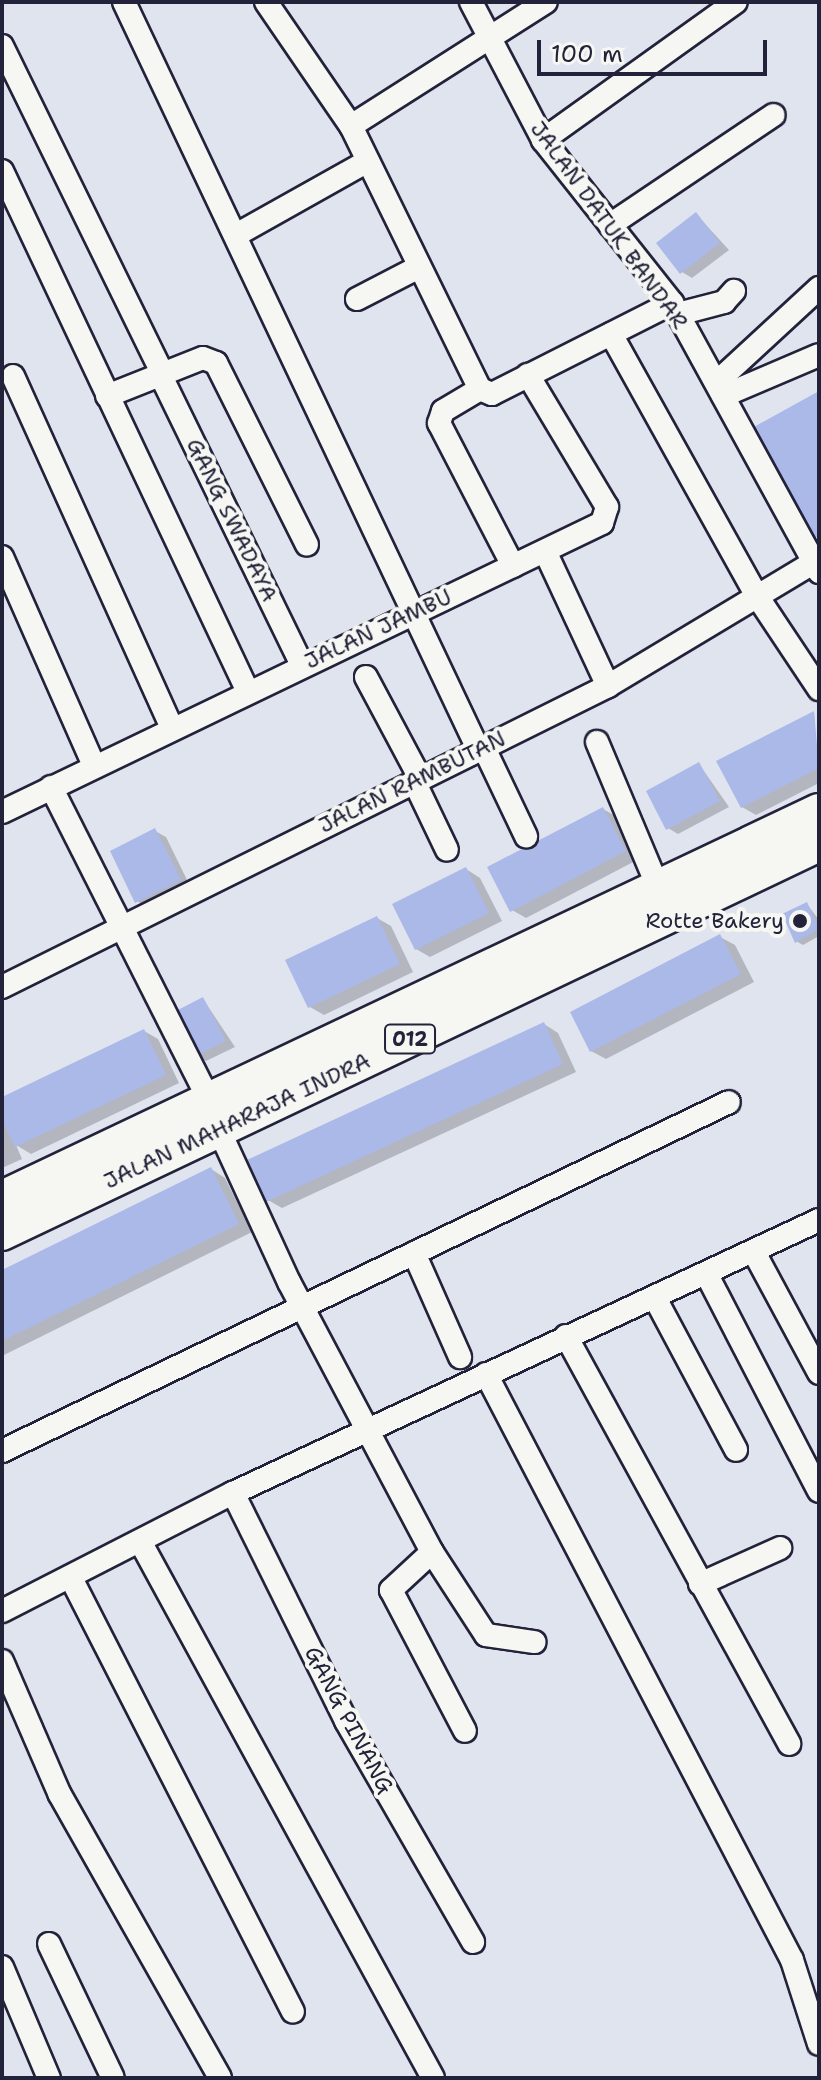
<!DOCTYPE html>
<style>
body{margin:0}
#map{position:relative;width:821px;height:2080px;overflow:hidden;background:#e0e4ef;font-family:"Shantell Sans",sans-serif}
div>[style]{position:absolute}
.shadow>*{inset:0;background:#0003}
.building>*{inset:0;background:#abb9e9}
.roads{filter:drop-shadow(2px 0 #22223b) drop-shadow(-2px 0 #22223b) drop-shadow(0 2px #22223b) drop-shadow(0 -2px #22223b)}
.minor>*{height:22px;margin:-11px;padding:0 11px;transform-origin:11px;border-radius:11px;background:#f6f6f2}
.highway>*{height:34px;margin:-17px;padding:0 17px;transform-origin:17px;border-radius:17px;background:#f6f6f2}
.dots>*{width:22px;height:22px;translate:-50% -50%;box-sizing:border-box;border:4px solid #f6f6f2;border-radius:50%}
span{translate:-50% -50%;white-space:nowrap;text-align:center;line-height:1.15;-webkit-text-stroke:8px #f6f6f2;paint-order:stroke}
.shield-label span{padding:2px 6px;background:#f6f6f2;border:2px solid;border-radius:6px;-webkit-text-stroke-width:0}
.shield-label{font-size:20px;color:#22223b;font-weight:700}
.street-label{font-size:22px;color:#22223b}
.poi-label{font-size:22px;color:#22223b}
.right{translate:-100% -50%;text-align:right}
.frame{position:absolute;inset:0;border:4px solid #22223b;pointer-events:none}
.scale{position:absolute;left:537px;top:40px;width:230px;height:36px;box-sizing:border-box;border:4px solid #22223b;border-top:0;padding-left:10px;font-size:24px;line-height:28px;white-space:nowrap;color:#22223b;-webkit-text-stroke:6px #f6f6f2;paint-order:stroke}
</style>
<div id="map">
<div class="shadow">
<i style="clip-path:polygon(696px 214px,729px 250px,692px 278px,682px 272px)"></i>
<i style="clip-path:polygon(814px 713px,819px 783px,756px 815px,742px 807px)"></i>
<i style="clip-path:polygon(699px 764px,729px 807px,678px 834px,668px 828px)"></i>
<i style="clip-path:polygon(603px 809px,617px 817px,639px 859px,526px 918px,512px 910px)"></i>
<i style="clip-path:polygon(155px 831px,166px 837px,190px 886px,147px 907px,137px 901px)"></i>
<i style="clip-path:polygon(466px 869px,480px 878px,502px 921px,430px 957px,416px 949px)"></i>
<i style="clip-path:polygon(807px 904px,819px 920px,819px 936px,803px 945px,796px 941px)"></i>
<i style="clip-path:polygon(377px 918px,391px 926px,413px 972px,324px 1015px,310px 1007px)"></i>
<i style="clip-path:polygon(720px 937px,735px 945px,754px 982px,606px 1059px,591px 1051px)"></i>
<i style="clip-path:polygon(203px 999px,235px 1047px,206px 1061px,196px 1055px)"></i>
<i style="clip-path:polygon(544px 1024px,558px 1033px,576px 1072px,282px 1208px,268px 1200px)"></i>
<i style="clip-path:polygon(144px 1031px,158px 1039px,179px 1083px,31px 1154px,16px 1145px,22px 1159px,2px 1168px,2px 1099px)"></i>
<i style="clip-path:polygon(211px 1169px,225px 1178px,252px 1232px,2px 1356px,2px 1273px)"></i>
</div>
<div class="building">
<i style="clip-path:polygon(696px 212px,720px 243px,680px 274px,656px 243px)"></i>
<i style="clip-path:polygon(819px 391px,819px 536px,813px 539px,752px 428px)"></i>
<i style="clip-path:polygon(814px 711px,819px 768px,741px 808px,716px 761px)"></i>
<i style="clip-path:polygon(699px 762px,720px 801px,666px 830px,646px 791px)"></i>
<i style="clip-path:polygon(603px 807px,626px 851px,510px 912px,487px 867px)"></i>
<i style="clip-path:polygon(155px 828px,181px 880px,135px 903px,110px 851px)"></i>
<i style="clip-path:polygon(466px 867px,489px 913px,415px 950px,392px 904px)"></i>
<i style="clip-path:polygon(807px 902px,819px 929px,795px 943px,782px 914px)"></i>
<i style="clip-path:polygon(377px 916px,400px 964px,308px 1008px,285px 960px)"></i>
<i style="clip-path:polygon(720px 934px,741px 974px,590px 1052px,570px 1012px)"></i>
<i style="clip-path:polygon(203px 997px,226px 1041px,194px 1057px,172px 1013px)"></i>
<i style="clip-path:polygon(544px 1022px,563px 1064px,266px 1202px,247px 1160px)"></i>
<i style="clip-path:polygon(144px 1029px,166px 1075px,15px 1147px,2px 1120px,2px 1097px)"></i>
<i style="clip-path:polygon(211px 1167px,239px 1224px,2px 1341px,2px 1270px)"></i>
</div>
<div class="roads">
<div class="minor">
<i style="left:124px;top:2px;width:829px;rotate:64.64deg"></i>
<i style="left:266px;top:2px;width:150px;rotate:55.6deg"></i>
<i style="left:351px;top:126px;width:293px;rotate:63.9deg"></i>
<i style="left:480px;top:389px;width:13px;rotate:23deg"></i>
<i style="left:492px;top:394px;width:202px;rotate:-26.8deg"></i>
<i style="left:471px;top:2px;width:156px;rotate:62.4deg"></i>
<i style="left:543px;top:140px;width:208px;rotate:51.6deg"></i>
<i style="left:672px;top:303px;width:307px;rotate:61.3deg"></i>
<i style="left:2px;top:46px;width:366px;rotate:63.9deg"></i>
<i style="left:351px;top:126px;width:231px;rotate:-32.5deg"></i>
<i style="left:543px;top:140px;width:237px;rotate:-35.6deg"></i>
<i style="left:2px;top:171px;width:576px;rotate:64.72deg"></i>
<i style="left:610px;top:225px;width:197px;rotate:-33.9deg"></i>
<i style="left:236px;top:235px;width:151px;rotate:-29.3deg"></i>
<i style="left:357px;top:299px;width:70px;rotate:-27.3deg"></i>
<i style="left:678px;top:314px;width:48px;rotate:-14.6deg"></i>
<i style="left:724px;top:302px;width:15px;rotate:-48deg"></i>
<i style="left:611px;top:334px;width:300px;rotate:60.9deg"></i>
<i style="left:757px;top:596px;width:112px;rotate:56.3deg"></i>
<i style="left:13px;top:376px;width:386px;rotate:65.7deg"></i>
<i style="left:161px;top:376px;width:322px;rotate:64deg"></i>
<i style="left:717px;top:382px;width:139px;rotate:-42.7deg"></i>
<i style="left:480px;top:389px;width:43px;rotate:149.3deg"></i>
<i style="left:443px;top:411px;width:13px;rotate:108deg"></i>
<i style="left:439px;top:423px;width:161px;rotate:62.6deg"></i>
<i style="left:107px;top:396px;width:103px;rotate:-21.6deg"></i>
<i style="left:203px;top:358px;width:14px;rotate:21deg"></i>
<i style="left:216px;top:363px;width:203px;rotate:63.4deg"></i>
<i style="left:723px;top:396px;width:104px;rotate:-23.1deg"></i>
<i style="left:545px;top:551px;width:149px;rotate:65deg"></i>
<i style="left:2px;top:557px;width:228px;rotate:66.2deg"></i>
<i style="left:366px;top:677px;width:115px;rotate:61.9deg"></i>
<i style="left:597px;top:742px;width:157px;rotate:67.2deg"></i>
<i style="left:484px;top:748px;width:98px;rotate:64.5deg"></i>
<i style="left:414px;top:781px;width:76px;rotate:64.4deg"></i>
<i style="left:51px;top:787px;width:348px;rotate:63.2deg"></i>
<i style="left:2px;top:812px;width:666px;rotate:-25.72deg"></i>
<i style="left:602px;top:523px;width:17px;rotate:-73deg"></i>
<i style="left:607px;top:507px;width:154px;rotate:-120.9deg"></i>
<i style="left:2px;top:987px;width:677px;rotate:-26.41deg"></i>
<i style="left:608px;top:686px;width:239px;rotate:-31deg"></i>
<i style="left:219px;top:1130px;width:167px;rotate:65.3deg"></i>
<i style="left:289px;top:1282px;width:306px;rotate:62.1deg"></i>
<i style="left:432px;top:1552px;width:99px;rotate:57deg"></i>
<i style="left:486px;top:1635px;width:49px;rotate:8.3deg"></i>
<i style="left:414px;top:1253px;width:114px;rotate:66.1deg"></i>
<i style="left:755px;top:1254px;width:135px;rotate:61.7deg"></i>
<i style="left:707px;top:1275px;width:243px;rotate:62.6deg"></i>
<i style="left:655px;top:1298px;width:172px;rotate:61.9deg"></i>
<i style="left:566px;top:1336px;width:465px;rotate:61.3deg"></i>
<i style="left:486px;top:1374px;width:661px;rotate:62.43deg"></i>
<i style="left:792px;top:1960px;width:88px;rotate:72.2deg"></i>
<i style="left:2px;top:1451px;width:806px;rotate:-25.64deg"></i>
<i style="left:233px;top:1493px;width:254px;rotate:63.6deg"></i>
<i style="left:346px;top:1721px;width:255px;rotate:60.1deg"></i>
<i style="left:141px;top:1543px;width:609px;rotate:61.37deg"></i>
<i style="left:432px;top:1552px;width:56px;rotate:137.2deg"></i>
<i style="left:391px;top:1590px;width:159px;rotate:62.3deg"></i>
<i style="left:71px;top:1578px;width:487px;rotate:62.9deg"></i>
<i style="left:700px;top:1584px;width:88px;rotate:-24.2deg"></i>
<i style="left:2px;top:1611px;width:259px;rotate:-27.1deg"></i>
<i style="left:233px;top:1493px;width:646px;rotate:-24.98deg"></i>
<i style="left:2px;top:1661px;width:144px;rotate:66.6deg"></i>
<i style="left:59px;top:1793px;width:327px;rotate:60.5deg"></i>
<i style="left:49px;top:1944px;width:148px;rotate:64.5deg"></i>
<i style="left:2px;top:1967px;width:121px;rotate:67.1deg"></i>
</div>
<div class="highway">
<i style="left:2px;top:1198px;width:904px;rotate:-25.35deg"></i>
<i style="left:2px;top:1233px;width:905px;rotate:-25.46deg"></i>
</div>
</div>
<div class="dots">
<i style="left:800px;top:921px;background:#22223b"></i>
</div>
<div class="shield-label">
<span style="left:410px;top:1039px">012</span>
</div>
<div class="street-label">
<span style="left:609px;top:225px;rotate:54deg">JALAN DATUK BANDAR</span>
<span style="left:232px;top:520px;rotate:64deg">GANG SWADAYA</span>
<span style="left:378px;top:629px;rotate:-25deg">JALAN JAMBU</span>
<span style="left:412px;top:782px;rotate:-26deg">JALAN RAMBUTAN</span>
<span style="left:237px;top:1121px;rotate:-25deg">JALAN MAHARAJA INDRA</span>
<span style="left:349px;top:1720px;rotate:62deg">GANG PINANG</span>
</div>
<div class="poi-label">
<span class="right" style="left:784px;top:921px">Rotte Bakery</span>
</div>
<div class="frame"></div>
<div class="scale">100 m</div>
</div>
